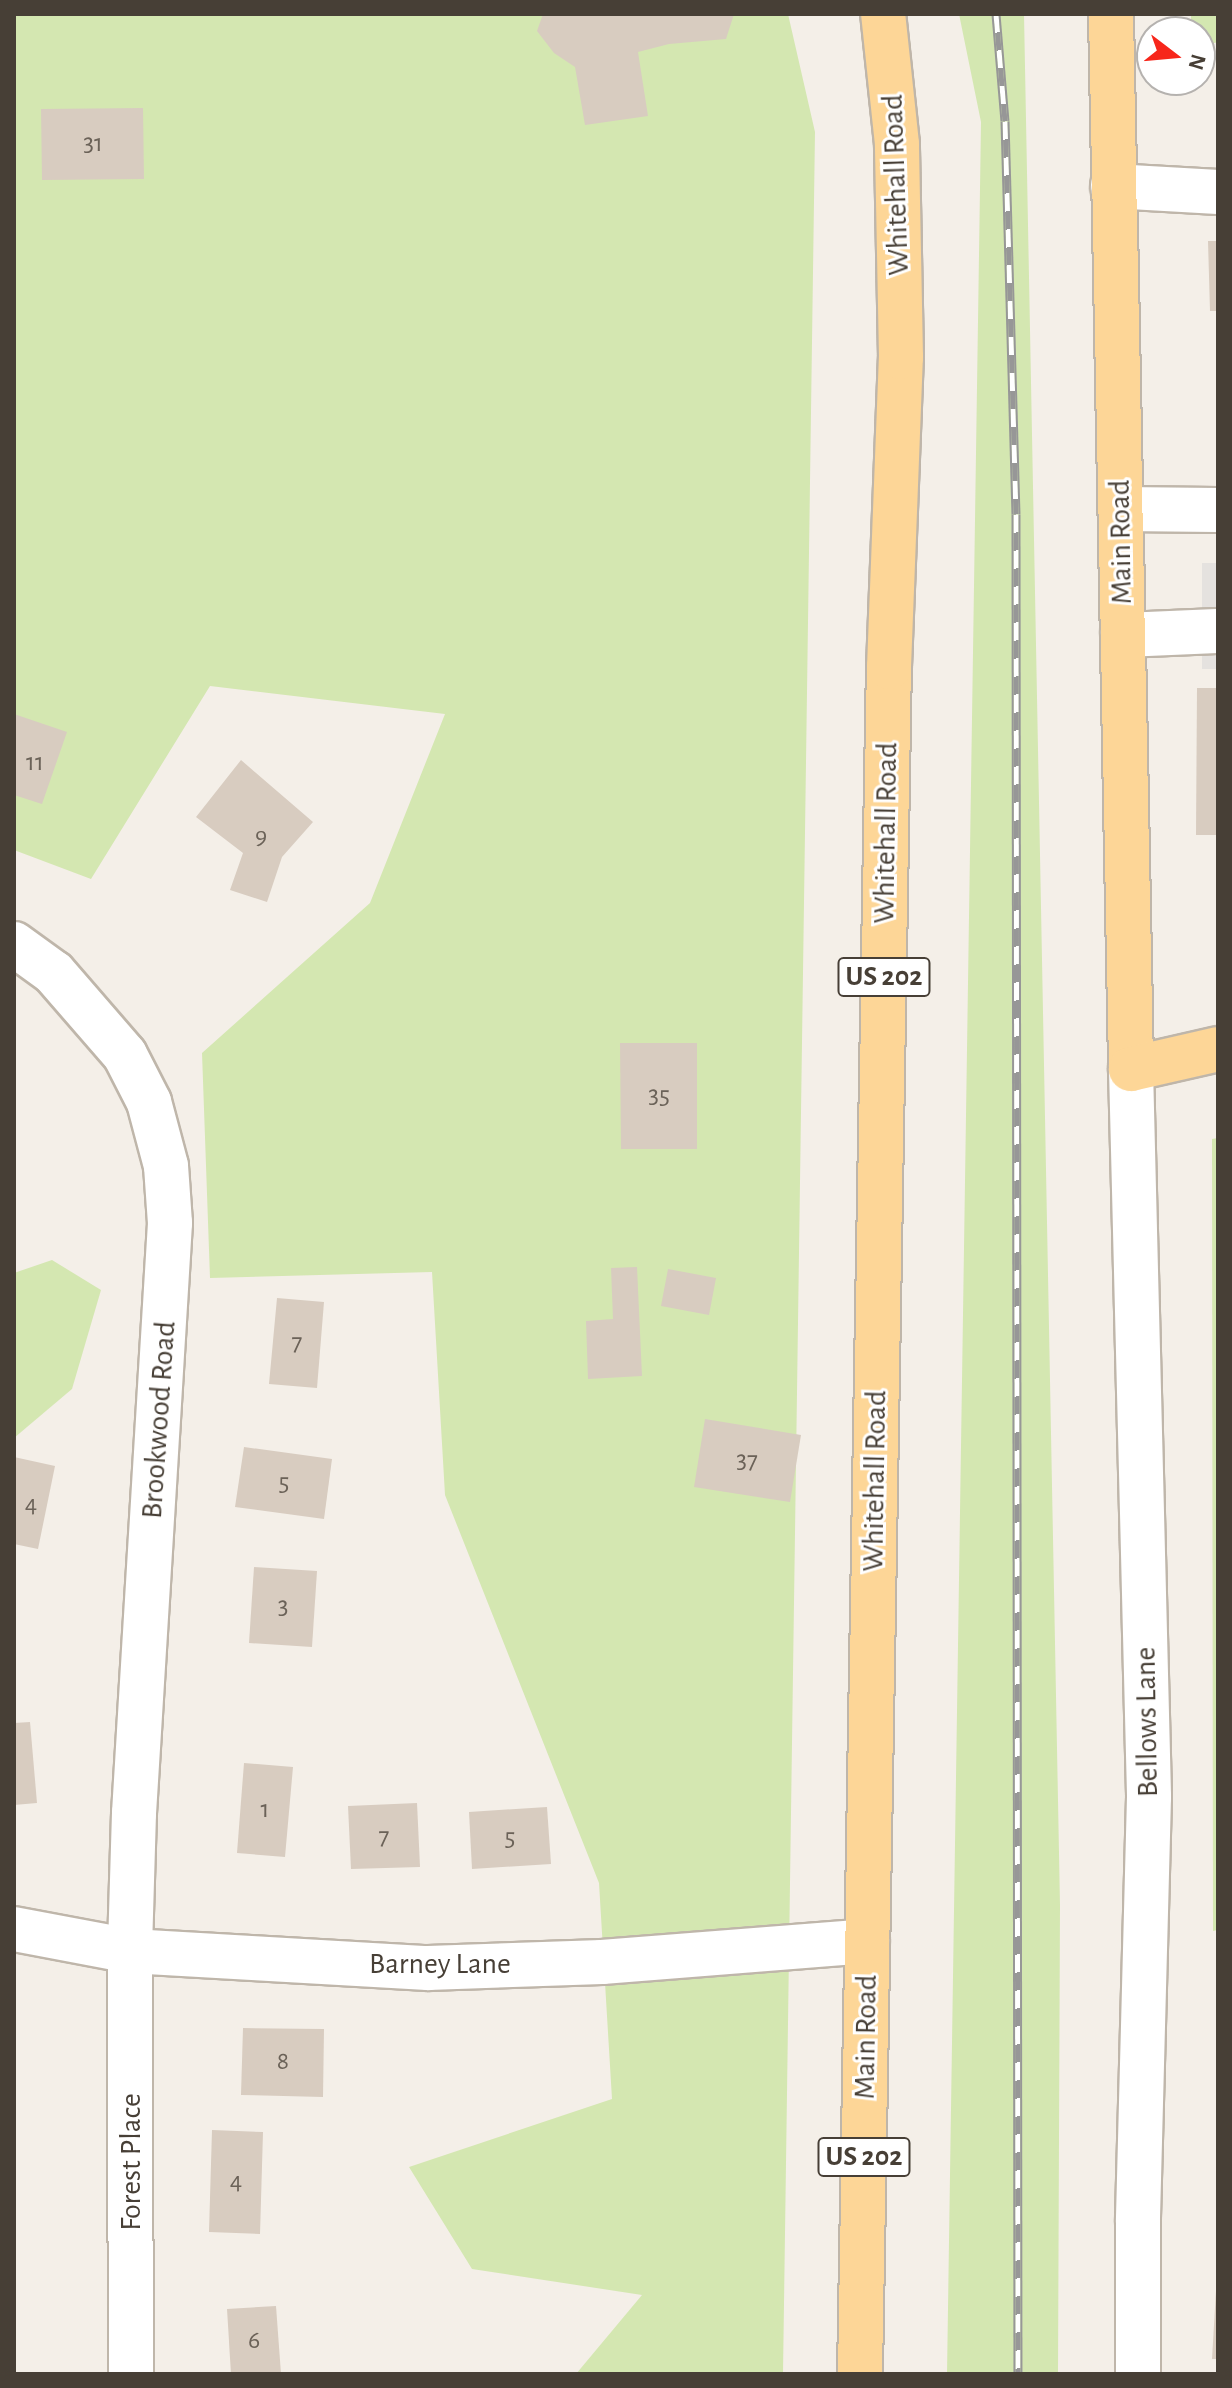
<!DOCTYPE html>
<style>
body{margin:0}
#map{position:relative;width:1232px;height:2388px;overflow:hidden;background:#f4efe8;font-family:"Alegreya Sans",sans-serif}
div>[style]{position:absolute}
.green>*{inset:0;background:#d4e7b1}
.parking>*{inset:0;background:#e5e2df}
.building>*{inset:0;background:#d8ccc0}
.roads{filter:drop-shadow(2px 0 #bfb6aa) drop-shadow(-2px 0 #bfb6aa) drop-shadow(0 2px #bfb6aa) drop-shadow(0 -2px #bfb6aa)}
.minor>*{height:44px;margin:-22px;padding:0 22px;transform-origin:22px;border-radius:22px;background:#fff}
.major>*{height:44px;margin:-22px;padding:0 22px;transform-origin:22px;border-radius:22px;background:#fdd697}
.rail>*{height:9px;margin-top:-4.5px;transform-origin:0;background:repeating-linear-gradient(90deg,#fff 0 18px,#979797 0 36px);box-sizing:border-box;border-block:2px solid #979797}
span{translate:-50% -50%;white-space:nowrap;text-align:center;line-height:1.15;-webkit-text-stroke:6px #fff;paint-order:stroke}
.number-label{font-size:26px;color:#6b6258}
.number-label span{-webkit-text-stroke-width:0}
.shield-label span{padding:2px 6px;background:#fff;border:2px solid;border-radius:6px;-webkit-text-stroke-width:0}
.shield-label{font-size:28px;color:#473f36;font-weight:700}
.street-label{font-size:30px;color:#473f36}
.frame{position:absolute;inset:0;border:16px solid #473f36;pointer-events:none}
.north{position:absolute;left:1136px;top:16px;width:80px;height:80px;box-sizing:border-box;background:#fff;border:2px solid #b5b2af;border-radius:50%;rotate:106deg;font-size:22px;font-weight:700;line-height:32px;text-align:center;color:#473f36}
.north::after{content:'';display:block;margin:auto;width:28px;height:36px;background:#f7261b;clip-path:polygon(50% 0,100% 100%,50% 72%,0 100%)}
</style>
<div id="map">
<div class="green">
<i style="clip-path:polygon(14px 14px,788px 14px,815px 132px,783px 2374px,576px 2374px,642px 2295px,472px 2269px,409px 2167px,612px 2099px,599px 1883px,445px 1495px,432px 1272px,210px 1278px,202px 1053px,370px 903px,445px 714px,210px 686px,91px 879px,14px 850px)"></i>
<i style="clip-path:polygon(959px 14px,1024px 14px,1060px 1905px,1058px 2374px,947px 2374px,981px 122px)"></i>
<i style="clip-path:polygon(1191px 14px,1218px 14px,1218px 42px,1200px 47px,1200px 32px,1191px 32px)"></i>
<i style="clip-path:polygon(1218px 1138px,1218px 1930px,1213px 1931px,1212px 1139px)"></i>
<i style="clip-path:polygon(52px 1260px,101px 1290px,72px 1389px,14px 1438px,14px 1273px)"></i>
</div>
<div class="parking">
<i style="clip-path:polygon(1202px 563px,1218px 563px,1218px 669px,1202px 669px)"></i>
</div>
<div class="building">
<i style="clip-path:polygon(543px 14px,734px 14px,726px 39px,669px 44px,638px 52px,648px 116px,585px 125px,575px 67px,554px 53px,537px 31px)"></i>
<i style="clip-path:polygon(143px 108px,144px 179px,42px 180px,41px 109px)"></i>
<i style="clip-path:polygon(1208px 241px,1218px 241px,1218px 311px,1210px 311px)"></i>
<i style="clip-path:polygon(1197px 688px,1218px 688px,1218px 835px,1196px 835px)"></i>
<i style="clip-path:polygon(14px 714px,67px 732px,42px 804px,14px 795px)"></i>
<i style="clip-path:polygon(241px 760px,313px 822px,282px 857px,267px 902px,230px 890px,243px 853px,196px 817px)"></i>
<i style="clip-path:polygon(620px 1043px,697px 1043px,697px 1149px,621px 1149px)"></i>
<i style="clip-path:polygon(637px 1267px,642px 1376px,588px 1379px,586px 1321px,613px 1319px,611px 1268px)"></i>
<i style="clip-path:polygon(668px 1269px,716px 1278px,709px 1315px,661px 1306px)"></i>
<i style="clip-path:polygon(277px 1298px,324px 1302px,317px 1388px,269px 1384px)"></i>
<i style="clip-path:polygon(705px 1419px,801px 1435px,790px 1502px,694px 1487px)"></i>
<i style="clip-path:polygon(244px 1447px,332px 1459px,324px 1519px,235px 1507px)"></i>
<i style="clip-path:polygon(14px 1457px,55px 1466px,38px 1549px,14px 1544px)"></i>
<i style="clip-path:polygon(254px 1567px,317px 1571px,312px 1647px,249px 1643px)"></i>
<i style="clip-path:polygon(30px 1722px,37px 1803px,14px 1805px,14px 1723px)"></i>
<i style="clip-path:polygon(244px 1763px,293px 1767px,285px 1857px,237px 1853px)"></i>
<i style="clip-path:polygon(417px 1803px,420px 1867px,351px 1869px,348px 1806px)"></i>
<i style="clip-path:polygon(547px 1807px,551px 1864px,472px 1869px,469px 1812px)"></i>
<i style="clip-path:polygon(243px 2028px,324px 2029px,323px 2097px,241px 2095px)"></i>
<i style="clip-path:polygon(212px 2130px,263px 2132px,260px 2234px,209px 2232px)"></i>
<i style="clip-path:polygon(1216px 2291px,1218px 2292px,1218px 2359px,1212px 2359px)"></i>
<i style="clip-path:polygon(276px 2306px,281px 2374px,231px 2374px,227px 2309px)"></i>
</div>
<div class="roads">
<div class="minor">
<i style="left:1113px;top:186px;width:105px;rotate:3.3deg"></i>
<i style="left:1121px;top:509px;width:97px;rotate:0.6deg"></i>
<i style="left:1123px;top:635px;width:95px;rotate:-2.4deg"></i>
<i style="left:14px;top:944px;width:49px;rotate:35.9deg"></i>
<i style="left:54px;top:973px;width:108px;rotate:49.1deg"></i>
<i style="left:125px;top:1055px;width:53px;rotate:62.9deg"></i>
<i style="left:149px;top:1102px;width:66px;rotate:75.1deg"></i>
<i style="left:166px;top:1166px;width:57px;rotate:86deg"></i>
<i style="left:170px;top:1223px;width:591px;rotate:93.49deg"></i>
<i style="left:134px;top:1813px;width:138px;rotate:91.7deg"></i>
<i style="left:130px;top:1951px;width:423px;rotate:89.9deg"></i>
<i style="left:1131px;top:1069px;width:728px;rotate:88.58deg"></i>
<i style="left:1149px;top:1797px;width:425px;rotate:91.5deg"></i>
<i style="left:1138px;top:2222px;width:152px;rotate:90deg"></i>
<i style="left:14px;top:1929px;width:118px;rotate:10.7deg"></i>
<i style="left:130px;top:1951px;width:298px;rotate:3.3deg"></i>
<i style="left:428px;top:1968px;width:174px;rotate:-2deg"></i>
<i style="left:602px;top:1962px;width:266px;rotate:-4.5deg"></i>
</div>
<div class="major">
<i style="left:1111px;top:14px;width:1055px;rotate:88.91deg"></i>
<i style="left:1131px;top:1069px;width:89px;rotate:-12.9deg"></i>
<i style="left:860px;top:2374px;width:1707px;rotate:-89.03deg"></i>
<i style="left:889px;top:667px;width:310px;rotate:-87.8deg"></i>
<i style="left:901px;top:357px;width:213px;rotate:-91.1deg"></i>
<i style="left:897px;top:144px;width:131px;rotate:-96.1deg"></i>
</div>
</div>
<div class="rail">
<i style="left:996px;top:14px;width:107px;rotate:85.2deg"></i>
<i style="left:1005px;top:121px;width:393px;rotate:88.4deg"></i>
<i style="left:1016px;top:514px;width:1860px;rotate:89.94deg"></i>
</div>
<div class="number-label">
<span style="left:93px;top:144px">31</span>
<span style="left:35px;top:763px">11</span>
<span style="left:261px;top:837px">9</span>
<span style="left:659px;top:1096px">35</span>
<span style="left:297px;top:1343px">7</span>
<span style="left:747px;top:1461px">37</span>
<span style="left:284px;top:1483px">5</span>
<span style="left:31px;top:1505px">4</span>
<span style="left:283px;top:1607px">3</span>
<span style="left:265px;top:1810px">1</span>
<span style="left:384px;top:1837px">7</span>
<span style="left:510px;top:1838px">5</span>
<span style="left:283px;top:2062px">8</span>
<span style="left:236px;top:2182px">4</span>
<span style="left:254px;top:2341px">6</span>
</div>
<div class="shield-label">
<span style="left:884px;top:977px">US 202</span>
<span style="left:864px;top:2157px">US 202</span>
</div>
<div class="street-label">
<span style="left:896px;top:185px;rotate:-92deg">Whitehall Road</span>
<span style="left:1121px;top:542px;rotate:-91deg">Main Road</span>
<span style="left:886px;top:833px;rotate:-89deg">Whitehall Road</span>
<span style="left:159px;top:1420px;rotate:-86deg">Brookwood Road</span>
<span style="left:875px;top:1481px;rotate:-89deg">Whitehall Road</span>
<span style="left:1147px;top:1722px;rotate:-91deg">Bellows Lane</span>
<span style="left:440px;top:1964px">Barney Lane</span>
<span style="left:866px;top:2037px;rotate:-89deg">Main Road</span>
<span style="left:131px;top:2162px;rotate:-90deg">Forest Place</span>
</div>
<div class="frame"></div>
<div class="north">N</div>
</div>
